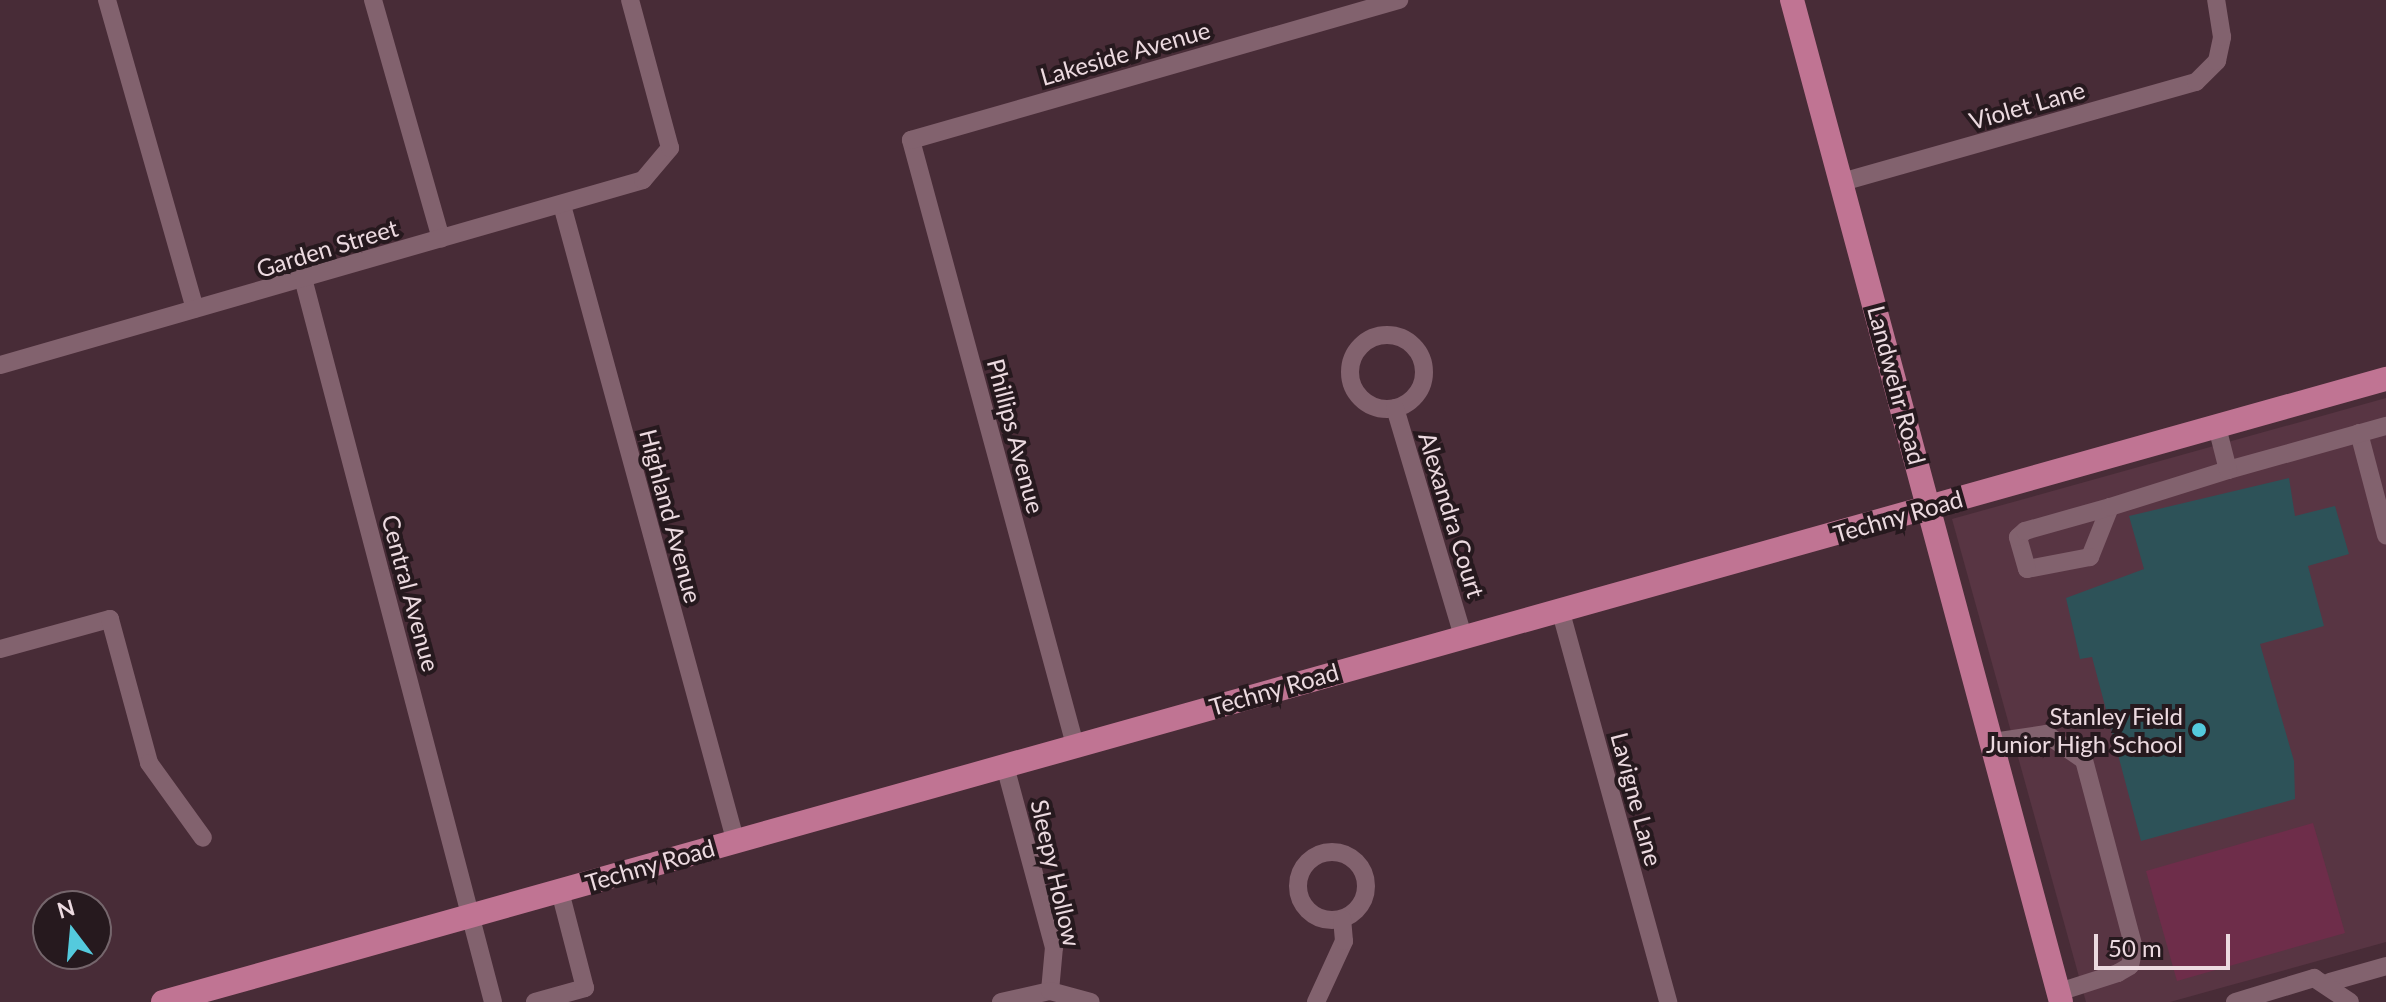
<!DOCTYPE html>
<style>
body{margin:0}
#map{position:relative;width:2386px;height:1002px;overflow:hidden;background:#482c37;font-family:Lato,sans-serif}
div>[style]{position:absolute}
.built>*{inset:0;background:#583543}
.green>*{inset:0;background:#6e2d4a}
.building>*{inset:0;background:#2d5258}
.minor>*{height:18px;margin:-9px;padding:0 9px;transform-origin:9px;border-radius:9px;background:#82626e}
.minor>.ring{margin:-9px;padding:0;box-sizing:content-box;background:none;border:18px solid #82626e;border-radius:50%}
.major>*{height:24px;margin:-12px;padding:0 12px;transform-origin:12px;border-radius:12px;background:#c07493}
.dots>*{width:22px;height:22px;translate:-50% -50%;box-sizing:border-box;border:4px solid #26191e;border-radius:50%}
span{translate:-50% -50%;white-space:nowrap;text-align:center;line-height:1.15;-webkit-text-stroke:8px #26191e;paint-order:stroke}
.street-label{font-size:24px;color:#ecdae0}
.poi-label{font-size:24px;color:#ecdae0}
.right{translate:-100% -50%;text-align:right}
.north{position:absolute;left:32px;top:890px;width:80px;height:80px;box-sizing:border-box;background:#26191e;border:2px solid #75666c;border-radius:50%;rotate:344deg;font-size:22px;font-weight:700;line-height:32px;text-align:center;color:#ecdae0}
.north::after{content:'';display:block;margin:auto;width:28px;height:36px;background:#54cadd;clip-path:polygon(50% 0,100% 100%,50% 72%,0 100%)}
.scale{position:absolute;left:2094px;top:934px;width:136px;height:36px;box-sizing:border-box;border:4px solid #ecdae0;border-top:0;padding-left:10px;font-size:24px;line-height:28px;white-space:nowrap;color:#ecdae0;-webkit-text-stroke:6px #26191e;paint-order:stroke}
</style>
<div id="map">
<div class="built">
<i style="clip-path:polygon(2386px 398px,2386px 942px,2170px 1002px,2086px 1002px,1952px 519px)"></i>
</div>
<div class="green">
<i style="clip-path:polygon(2313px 823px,2345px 933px,2177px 981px,2146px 871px)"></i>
</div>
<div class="building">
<i style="clip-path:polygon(2289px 478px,2295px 516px,2335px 506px,2349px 554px,2308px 566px,2324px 626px,2260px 644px,2294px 761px,2295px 799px,2141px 841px,2092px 657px,2080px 659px,2066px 598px,2144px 569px,2129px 516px)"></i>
</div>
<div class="minor">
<i style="left:107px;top:0;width:321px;rotate:74.1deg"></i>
<i style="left:373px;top:0;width:248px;rotate:74.1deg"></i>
<i style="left:1842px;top:182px;width:368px;rotate:-15.8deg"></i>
<i style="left:2196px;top:82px;width:30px;rotate:-45deg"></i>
<i style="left:2217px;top:61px;width:25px;rotate:-78deg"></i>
<i style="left:2222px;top:37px;width:37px;rotate:-99deg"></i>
<i style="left:562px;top:205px;width:657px;rotate:74.74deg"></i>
<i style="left:304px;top:282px;width:744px;rotate:75.29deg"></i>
<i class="ring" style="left:1350px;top:335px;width:56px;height:56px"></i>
<i style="left:0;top:365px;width:669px;rotate:-16.05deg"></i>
<i style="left:643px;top:180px;width:42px;rotate:-49.8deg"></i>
<i style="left:670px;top:148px;width:153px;rotate:-105.1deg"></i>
<i style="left:1395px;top:408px;width:238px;rotate:73.4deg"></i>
<i style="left:2359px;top:433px;width:106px;rotate:75.2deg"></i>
<i style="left:2228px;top:470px;width:164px;rotate:-15.6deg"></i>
<i style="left:2110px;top:507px;width:54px;rotate:111.8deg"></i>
<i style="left:2090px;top:557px;width:64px;rotate:169.2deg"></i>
<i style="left:2027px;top:569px;width:33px;rotate:-106deg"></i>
<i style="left:2018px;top:537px;width:9px;rotate:-41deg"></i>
<i style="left:2025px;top:531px;width:88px;rotate:-15.8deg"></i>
<i style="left:2110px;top:507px;width:124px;rotate:-17.4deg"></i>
<i style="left:2228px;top:470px;width:44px;rotate:-104.3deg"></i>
<i style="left:1560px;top:609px;width:408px;rotate:74.6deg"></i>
<i style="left:0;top:649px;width:114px;rotate:-15.3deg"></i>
<i style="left:110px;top:619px;width:149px;rotate:74.8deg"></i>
<i style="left:149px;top:763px;width:92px;rotate:54.2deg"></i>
<i style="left:1993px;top:742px;width:54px;rotate:-8.6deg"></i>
<i style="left:2046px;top:734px;width:46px;rotate:34.4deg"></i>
<i style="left:2084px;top:760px;width:195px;rotate:75.1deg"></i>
<i style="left:2134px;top:948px;width:18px;rotate:103deg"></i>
<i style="left:2130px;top:966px;width:14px;rotate:150deg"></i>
<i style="left:2118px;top:973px;width:62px;rotate:162.1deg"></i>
<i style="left:1075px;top:745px;width:627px;rotate:-105.17deg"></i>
<i style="left:911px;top:140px;width:508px;rotate:-16.01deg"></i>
<i style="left:1005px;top:766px;width:188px;rotate:74.9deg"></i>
<i style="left:1054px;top:947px;width:44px;rotate:95.2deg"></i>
<i class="ring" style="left:1298px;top:852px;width:50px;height:50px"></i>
<i style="left:2330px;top:982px;width:58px;rotate:-15.9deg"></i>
<i style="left:535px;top:1002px;width:52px;rotate:-15.6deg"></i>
<i style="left:585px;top:988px;width:100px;rotate:-104.5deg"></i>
<i style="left:1001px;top:1002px;width:50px;rotate:-12.7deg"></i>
<i style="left:1050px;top:991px;width:42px;rotate:15deg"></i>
<i style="left:1316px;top:1002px;width:67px;rotate:-65.3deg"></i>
<i style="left:1344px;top:941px;width:22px;rotate:-95deg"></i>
<i style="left:2235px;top:1002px;width:83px;rotate:-16.9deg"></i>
<i style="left:2314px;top:978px;width:43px;rotate:33.7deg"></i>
</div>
<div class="major">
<i style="left:1792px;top:0;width:1037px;rotate:74.97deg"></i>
<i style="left:163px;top:1002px;width:2309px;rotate:-15.66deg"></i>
</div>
<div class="dots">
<i style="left:2199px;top:730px;background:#54cadd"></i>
</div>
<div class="street-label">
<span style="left:1125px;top:53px;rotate:-16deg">Lakeside Avenue</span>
<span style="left:2027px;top:105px;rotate:-16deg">Violet Lane</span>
<span style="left:327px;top:248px;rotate:-17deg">Garden Street</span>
<span style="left:1897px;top:385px;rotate:75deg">Landwehr Road</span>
<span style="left:1016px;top:436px;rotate:75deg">Phillips Avenue</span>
<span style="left:1452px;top:515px;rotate:73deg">Alexandra Court</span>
<span style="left:671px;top:516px;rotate:75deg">Highland Avenue</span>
<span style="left:1898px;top:516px;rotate:-16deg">Techny Road</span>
<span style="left:411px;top:593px;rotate:75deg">Central Avenue</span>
<span style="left:1274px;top:689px;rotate:-16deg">Techny Road</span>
<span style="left:1637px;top:799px;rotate:75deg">Lavigne Lane</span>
<span style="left:650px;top:865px;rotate:-16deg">Techny Road</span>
<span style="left:1056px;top:873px;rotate:77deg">Sleepy Hollow</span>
</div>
<div class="poi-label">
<span class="right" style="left:2183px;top:730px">Stanley Field<br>Junior High School</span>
</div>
<div class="north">N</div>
<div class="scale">50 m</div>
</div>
